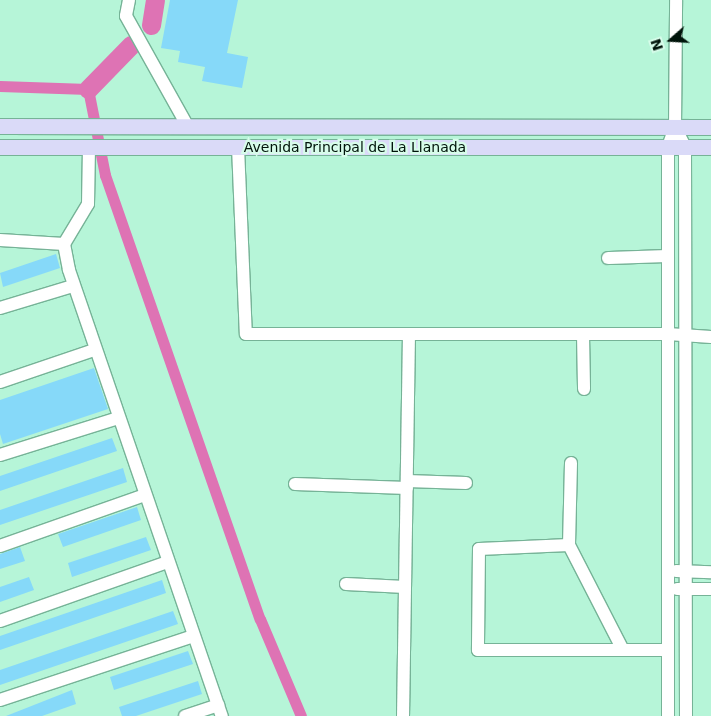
<!DOCTYPE html>
<style>
body{margin:0}
#map{position:relative;width:711px;height:716px;overflow:hidden;background:#b6f5d8;font-family:"DejaVu Sans",sans-serif}
div>[style]{position:absolute}
.canal>*{height:11px;margin:-5.5px;padding:0 5.5px;transform-origin:5.5px;border-radius:5.5px;background:#de73b4}
.river>*{height:19px;margin:-9.5px;padding:0 9.5px;transform-origin:9.5px;border-radius:9.5px;background:#de73b4}
.building>*{inset:0;background:#86d9f9}
.roads{filter:drop-shadow(1px 0 #76b397) drop-shadow(-1px 0 #76b397) drop-shadow(0 1px #76b397) drop-shadow(0 -1px #76b397)}
.minor>*{height:12px;margin:-6px;padding:0 6px;transform-origin:6px;border-radius:6px;background:#fff}
.major>*{height:15px;margin:-7.5px;padding:0 7.5px;transform-origin:7.5px;border-radius:7.5px;background:#dadaf8}
span{translate:-50% -50%;white-space:nowrap;text-align:center;line-height:1.15;-webkit-text-stroke:4.5px #d7fcea;paint-order:stroke}
.street-label{font-size:14px;color:#00140a}
.north{position:absolute;left:646px;top:15px;width:50px;height:50px;-webkit-text-stroke:4px #d7fcea;paint-order:stroke;rotate:251deg;font-size:14px;font-weight:700;line-height:20px;text-align:center;color:#00140a}
.north::after{content:'';display:block;margin:auto;width:18px;height:22px;background:#00140a;clip-path:polygon(50% 0,100% 100%,50% 72%,0 100%)}
</style>
<div id="map">
<div class="canal">
<i style="left:0;top:86px;width:88px;rotate:2deg"></i>
<i style="left:88px;top:89px;width:88px;rotate:78.8deg"></i>
<i style="left:105px;top:175px;width:470px;rotate:70.8deg"></i>
<i style="left:260px;top:619px;width:105px;rotate:67.1deg"></i>
</div>
<div class="river">
<i style="left:151px;top:25px;width:25px;rotate:-81deg"></i>
<i style="left:88px;top:89px;width:62px;rotate:-45.7deg"></i>
</div>
<div class="building">
<i style="clip-path:polygon(170px 0,238px 0,227px 53px,248px 57px,242px 88px,202px 81px,205px 67px,178px 62px,180px 51px,161px 48px)"></i>
<i style="clip-path:polygon(56px 254px,60px 268px,3px 287px,0 273px)"></i>
<i style="clip-path:polygon(94px 368px,108px 409px,3px 444px,0 434px,0 400px)"></i>
<i style="clip-path:polygon(112px 438px,117px 451px,0 491px,0 476px)"></i>
<i style="clip-path:polygon(123px 468px,127px 482px,0 525px,0 510px)"></i>
<i style="clip-path:polygon(137px 507px,141px 520px,63px 547px,58px 534px)"></i>
<i style="clip-path:polygon(146px 537px,151px 550px,72px 577px,68px 563px)"></i>
<i style="clip-path:polygon(20px 547px,25px 561px,0 569px,0 554px)"></i>
<i style="clip-path:polygon(29px 577px,34px 590px,0 602px,0 587px)"></i>
<i style="clip-path:polygon(162px 580px,166px 593px,0 650px,0 636px)"></i>
<i style="clip-path:polygon(173px 611px,178px 624px,0 685px,0 670px)"></i>
<i style="clip-path:polygon(188px 651px,193px 664px,114px 690px,110px 677px)"></i>
<i style="clip-path:polygon(198px 681px,202px 694px,136px 716px,122px 716px,119px 707px)"></i>
<i style="clip-path:polygon(72px 690px,76px 704px,42px 716px,6px 716px)"></i>
</div>
<div class="roads">
<div class="minor">
<i style="left:129px;top:0;width:16px;rotate:101deg"></i>
<i style="left:126px;top:16px;width:127px;rotate:60.8deg"></i>
<i style="left:675px;top:127px;width:22px;rotate:63deg"></i>
<i style="left:685px;top:147px;width:569px;rotate:89.9deg"></i>
<i style="left:89px;top:147px;width:57px;rotate:91deg"></i>
<i style="left:88px;top:204px;width:47px;rotate:121deg"></i>
<i style="left:64px;top:244px;width:26px;rotate:79deg"></i>
<i style="left:69px;top:270px;width:472px;rotate:71.1deg"></i>
<i style="left:238px;top:147px;width:187px;rotate:87.6deg"></i>
<i style="left:246px;top:334px;width:422px"></i>
<i style="left:668px;top:334px;width:43px;rotate:4deg"></i>
<i style="left:0;top:240px;width:64px;rotate:3.6deg"></i>
<i style="left:608px;top:258px;width:60px;rotate:-1.9deg"></i>
<i style="left:0;top:308px;width:76px;rotate:-16.8deg"></i>
<i style="left:583px;top:335px;width:54px;rotate:88.9deg"></i>
<i style="left:0;top:382px;width:99px;rotate:-18.8deg"></i>
<i style="left:0;top:455px;width:124px;rotate:-17.4deg"></i>
<i style="left:571px;top:463px;width:82px;rotate:91.4deg"></i>
<i style="left:569px;top:545px;width:118px;rotate:62.8deg"></i>
<i style="left:407px;top:481px;width:59px;rotate:1.9deg"></i>
<i style="left:295px;top:484px;width:112px;rotate:2deg"></i>
<i style="left:569px;top:545px;width:90px;rotate:177.5deg"></i>
<i style="left:479px;top:549px;width:101px;rotate:90.6deg"></i>
<i style="left:478px;top:650px;width:190px"></i>
<i style="left:0;top:546px;width:154px;rotate:-19.4deg"></i>
<i style="left:676px;top:571px;width:35px;rotate:2deg"></i>
<i style="left:346px;top:584px;width:59px;rotate:2.9deg"></i>
<i style="left:677px;top:589px;width:34px"></i>
<i style="left:0;top:621px;width:178px;rotate:-19.4deg"></i>
<i style="left:0;top:700px;width:203px;rotate:-18.3deg"></i>
<i style="left:185px;top:716px;width:35px;rotate:-18deg"></i>
<i style="left:403px;top:716px;width:380px;rotate:-89.1deg"></i>
<i style="left:668px;top:716px;width:569px;rotate:-90deg"></i>
<i style="left:668px;top:147px;width:21px;rotate:-71deg"></i>
<i style="left:675px;top:127px;width:127px;rotate:-89.5deg"></i>
</div>
<div class="major">
<i style="left:0;top:126px;width:711px;rotate:0.08deg"></i>
<i style="left:0;top:147px;width:711px"></i>
</div>
</div>
<div class="street-label">
<span style="left:355px;top:147px">Avenida Principal de La Llanada</span>
</div>
<div class="north">N</div>
</div>
